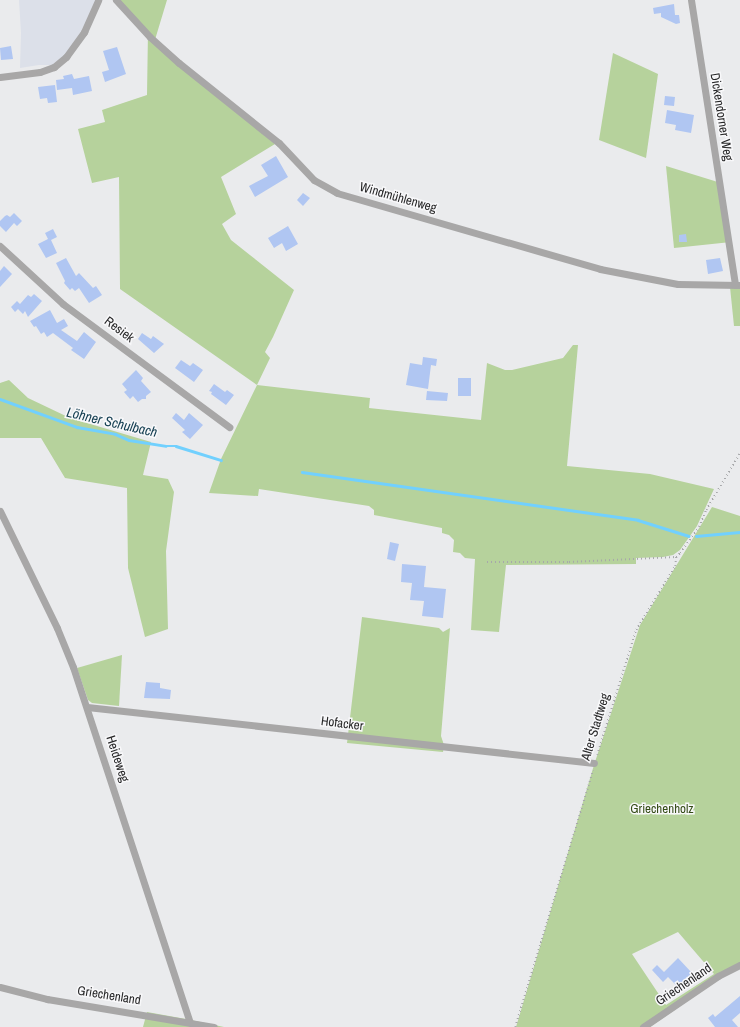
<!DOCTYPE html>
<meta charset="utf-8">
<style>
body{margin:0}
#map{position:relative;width:740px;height:1027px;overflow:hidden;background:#eaebed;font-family:"Archivo Narrow",sans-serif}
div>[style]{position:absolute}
.built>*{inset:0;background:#dce0e9}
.green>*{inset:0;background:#b6d29c}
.stream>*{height:2.5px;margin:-1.25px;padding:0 1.25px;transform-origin:1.25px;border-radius:1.25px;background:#71d0fe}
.building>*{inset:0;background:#b0c6f2}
.path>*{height:1.5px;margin-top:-0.75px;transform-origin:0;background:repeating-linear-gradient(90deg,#a7a8aa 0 1px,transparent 0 4px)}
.street>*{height:7px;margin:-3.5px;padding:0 3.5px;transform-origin:3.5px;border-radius:3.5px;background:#a8a7a7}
span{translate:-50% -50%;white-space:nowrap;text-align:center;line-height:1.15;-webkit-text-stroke:3px #f8f8fa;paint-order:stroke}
.street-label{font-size:13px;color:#272728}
.park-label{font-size:13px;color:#334b15}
.water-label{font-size:14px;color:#133d50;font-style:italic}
</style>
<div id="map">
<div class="built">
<i style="clip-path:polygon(19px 0,98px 0,82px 30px,65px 56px,53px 65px,39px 65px,20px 68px,21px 33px)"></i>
</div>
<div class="green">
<i style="clip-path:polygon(115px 0,167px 0,154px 43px,275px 144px,221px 177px,236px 214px,222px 224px,231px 240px,294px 290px,273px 337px,265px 352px,270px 358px,257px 385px,370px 398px,369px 408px,481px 420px,487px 363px,505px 370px,512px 370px,563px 358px,573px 345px,578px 345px,567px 466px,650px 474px,714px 489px,697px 526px,680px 550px,673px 555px,663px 557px,636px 558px,636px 564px,506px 565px,499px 632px,471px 630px,475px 559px,465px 558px,460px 553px,453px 552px,454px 540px,449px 535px,442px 533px,442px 528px,374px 515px,374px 510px,369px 506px,259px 489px,258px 496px,209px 493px,221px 459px,257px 385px,120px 289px,119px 177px,92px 183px,78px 129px,105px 122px,102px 110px,147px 95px,148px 31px)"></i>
<i style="clip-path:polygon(613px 53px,658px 74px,646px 158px,599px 140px)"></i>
<i style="clip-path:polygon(666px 166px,721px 183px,731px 242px,674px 248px)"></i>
<i style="clip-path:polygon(730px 287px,740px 287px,740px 326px,734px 326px)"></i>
<i style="clip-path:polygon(9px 380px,28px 398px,70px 418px,151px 442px,143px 475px,168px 479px,174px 492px,166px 551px,168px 629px,145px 637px,128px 568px,127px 488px,65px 478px,41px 438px,0 438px,0 383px)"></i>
<i style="clip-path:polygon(evenodd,712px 507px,740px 516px,740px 968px,719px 979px,650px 1027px,516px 1027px,594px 765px,640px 625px,712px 507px,678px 932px,714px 974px,666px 1005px,632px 954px,678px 932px)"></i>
<i style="clip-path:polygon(362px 617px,439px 628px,443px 632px,450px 628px,441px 736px,444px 745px,443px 752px,347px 743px)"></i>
<i style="clip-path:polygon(122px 655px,119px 706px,92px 703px,88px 700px,77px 668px)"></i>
<i style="clip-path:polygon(147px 1012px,186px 1019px,224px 1027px,143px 1027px)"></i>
</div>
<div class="stream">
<i style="left:0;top:399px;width:82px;rotate:20deg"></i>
<i style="left:77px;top:427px;width:39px;rotate:10deg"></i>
<i style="left:115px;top:434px;width:15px;rotate:23deg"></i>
<i style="left:129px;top:440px;width:37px;rotate:9deg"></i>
<i style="left:166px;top:446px;width:10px"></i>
<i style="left:176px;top:446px;width:47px;rotate:17.3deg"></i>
<i style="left:302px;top:472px;width:339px;rotate:8.1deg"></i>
<i style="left:638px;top:520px;width:53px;rotate:17.4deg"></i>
<i style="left:696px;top:536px;width:44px;rotate:-5.2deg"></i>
</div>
<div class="building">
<i style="clip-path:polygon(674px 4px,675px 15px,679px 15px,680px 23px,676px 24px,661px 17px,661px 13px,654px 14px,653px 8px)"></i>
<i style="clip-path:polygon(11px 46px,13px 59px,1px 60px,0 48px)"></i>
<i style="clip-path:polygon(117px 47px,126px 74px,105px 82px,102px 72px,109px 70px,103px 51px)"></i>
<i style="clip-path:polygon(72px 74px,74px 79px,89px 76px,92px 91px,73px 95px,72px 88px,57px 90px,56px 80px,64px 79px,63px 76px)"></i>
<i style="clip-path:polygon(55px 85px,57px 102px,48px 103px,47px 98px,40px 99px,38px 87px)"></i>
<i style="clip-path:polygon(665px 96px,675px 97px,674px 106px,664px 105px)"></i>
<i style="clip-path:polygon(667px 110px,694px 115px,691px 133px,675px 130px,676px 125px,665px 123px)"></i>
<i style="clip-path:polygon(276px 156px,288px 177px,255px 197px,249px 186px,268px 176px,261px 165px)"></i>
<i style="clip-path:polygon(303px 193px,310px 198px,303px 206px,297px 200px)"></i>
<i style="clip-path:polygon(14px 213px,22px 221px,17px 226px,14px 223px,6px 232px,0 226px,0 221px,5px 216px,7px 215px,10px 217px)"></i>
<i style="clip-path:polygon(288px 226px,298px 244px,286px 251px,282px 243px,274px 248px,268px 238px)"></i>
<i style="clip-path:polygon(53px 229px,57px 237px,51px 240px,57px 253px,46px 258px,38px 244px,48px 239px,45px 233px)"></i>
<i style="clip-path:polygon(686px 234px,687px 242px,679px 242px,679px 235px)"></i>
<i style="clip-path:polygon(66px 258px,76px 276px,79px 273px,93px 288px,96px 286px,102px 295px,89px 303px,79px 288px,75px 291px,72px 288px,70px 290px,64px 283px,65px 281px,56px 263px)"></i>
<i style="clip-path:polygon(720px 258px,723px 271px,708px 274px,706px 260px)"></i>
<i style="clip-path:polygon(4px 266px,12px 274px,0 287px,0 271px)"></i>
<i style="clip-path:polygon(34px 294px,42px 301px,28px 317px,25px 311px,23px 314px,18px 309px,15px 312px,11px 307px,17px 301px,20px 304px,28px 295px,31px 297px)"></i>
<i style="clip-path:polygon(50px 310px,57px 323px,64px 319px,68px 326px,61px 330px,77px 341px,84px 332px,96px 342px,84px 359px,71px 350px,73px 348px,53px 333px,47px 337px,44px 332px,41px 334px,36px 326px,34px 327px,30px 321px)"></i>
<i style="clip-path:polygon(142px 333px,151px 339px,153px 336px,164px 344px,154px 353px,138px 339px)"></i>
<i style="clip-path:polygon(423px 357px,437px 359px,436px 366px,431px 365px,428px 389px,406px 385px,410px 363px,422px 365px)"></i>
<i style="clip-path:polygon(181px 360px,190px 366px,193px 363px,203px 370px,194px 382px,175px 368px)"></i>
<i style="clip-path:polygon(136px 370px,143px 378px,141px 381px,151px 392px,146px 396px,146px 399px,142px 399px,138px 402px,133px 396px,130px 399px,124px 392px,127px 390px,122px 384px)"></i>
<i style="clip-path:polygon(458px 378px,471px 378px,471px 396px,458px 396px)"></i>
<i style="clip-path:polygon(214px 384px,225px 392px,227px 390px,234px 395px,226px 405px,211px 394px,212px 392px,209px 391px)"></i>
<i style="clip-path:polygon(427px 391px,448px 393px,447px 401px,426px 400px)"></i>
<i style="clip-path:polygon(176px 413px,184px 420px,189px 413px,203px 425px,190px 439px,182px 432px,185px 430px,172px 418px)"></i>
<i style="clip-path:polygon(390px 542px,399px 544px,395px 561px,387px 559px)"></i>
<i style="clip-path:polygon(402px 564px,426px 566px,424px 587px,446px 589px,443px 618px,422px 616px,424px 601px,410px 600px,412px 583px,401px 582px)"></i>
<i style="clip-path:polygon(146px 682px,160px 683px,160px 688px,171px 690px,170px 699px,144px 698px)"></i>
<i style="clip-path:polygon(678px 958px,692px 973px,678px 987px,668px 977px,663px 982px,652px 970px,657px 965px,664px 972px)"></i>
<i style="clip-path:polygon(740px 996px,740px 1013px,732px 1020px,738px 1027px,715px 1027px,708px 1018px,713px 1014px,715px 1017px)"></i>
</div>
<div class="path">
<i style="left:487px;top:562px;width:82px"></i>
<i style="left:569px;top:562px;width:107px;rotate:-2.7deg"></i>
<i style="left:597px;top:755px;width:131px;rotate:-72.7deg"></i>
<i style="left:636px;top:630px;width:75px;rotate:-58.6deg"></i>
<i style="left:675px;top:566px;width:9px;rotate:-84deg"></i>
<i style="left:676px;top:557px;width:6px;rotate:-45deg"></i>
<i style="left:680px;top:553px;width:32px;rotate:-54deg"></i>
<i style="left:699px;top:527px;width:18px;rotate:-68deg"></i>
<i style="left:706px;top:510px;width:66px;rotate:-59.2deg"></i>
<i style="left:515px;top:1027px;width:268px;rotate:-73.1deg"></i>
</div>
<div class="street">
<i style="left:116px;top:0;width:50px;rotate:47.4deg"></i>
<i style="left:150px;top:37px;width:39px;rotate:42deg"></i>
<i style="left:179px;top:63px;width:128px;rotate:38.7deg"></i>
<i style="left:279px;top:143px;width:51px;rotate:46.6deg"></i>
<i style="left:314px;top:180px;width:26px;rotate:29deg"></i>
<i style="left:337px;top:193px;width:274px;rotate:16.1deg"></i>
<i style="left:600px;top:269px;width:79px;rotate:10.9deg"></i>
<i style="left:678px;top:284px;width:62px;rotate:0.9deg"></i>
<i style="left:691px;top:0;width:288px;rotate:81.2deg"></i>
<i style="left:0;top:77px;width:40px;rotate:-7.1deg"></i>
<i style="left:40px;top:72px;width:15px;rotate:-20deg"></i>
<i style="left:54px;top:67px;width:16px;rotate:-40deg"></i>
<i style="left:66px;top:57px;width:31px;rotate:-54deg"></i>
<i style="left:84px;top:32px;width:35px;rotate:-66deg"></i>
<i style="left:0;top:246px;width:86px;rotate:42.6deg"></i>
<i style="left:63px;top:304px;width:207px;rotate:36.5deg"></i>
<i style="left:0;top:511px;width:130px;rotate:64deg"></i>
<i style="left:57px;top:628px;width:42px;rotate:67.7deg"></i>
<i style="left:73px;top:667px;width:374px;rotate:71.8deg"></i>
<i style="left:87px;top:707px;width:510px;rotate:6.3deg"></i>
<i style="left:0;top:987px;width:49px;rotate:14.3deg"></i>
<i style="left:47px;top:999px;width:169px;rotate:9.5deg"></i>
<i style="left:643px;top:1027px;width:91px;rotate:-34.2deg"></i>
<i style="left:718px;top:976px;width:25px;rotate:-27deg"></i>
</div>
<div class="street-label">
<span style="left:721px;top:117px;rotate:81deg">Dickendorner Weg</span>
<span style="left:398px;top:198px;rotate:16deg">Windmühlenweg</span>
<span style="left:119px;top:330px;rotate:37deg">Resiek</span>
<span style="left:342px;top:724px;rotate:7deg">Hofacker</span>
<span style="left:596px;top:727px;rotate:-73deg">Alter Stadtweg</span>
<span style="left:117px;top:759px;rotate:72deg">Heideweg</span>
<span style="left:684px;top:985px;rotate:-34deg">Griechenland</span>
<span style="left:109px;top:996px;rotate:9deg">Griechenland</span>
</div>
<div class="park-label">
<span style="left:662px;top:809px">Griechenholz</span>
</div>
<div class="water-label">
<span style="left:112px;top:422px;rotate:13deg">Löhner Schulbach</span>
</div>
</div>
